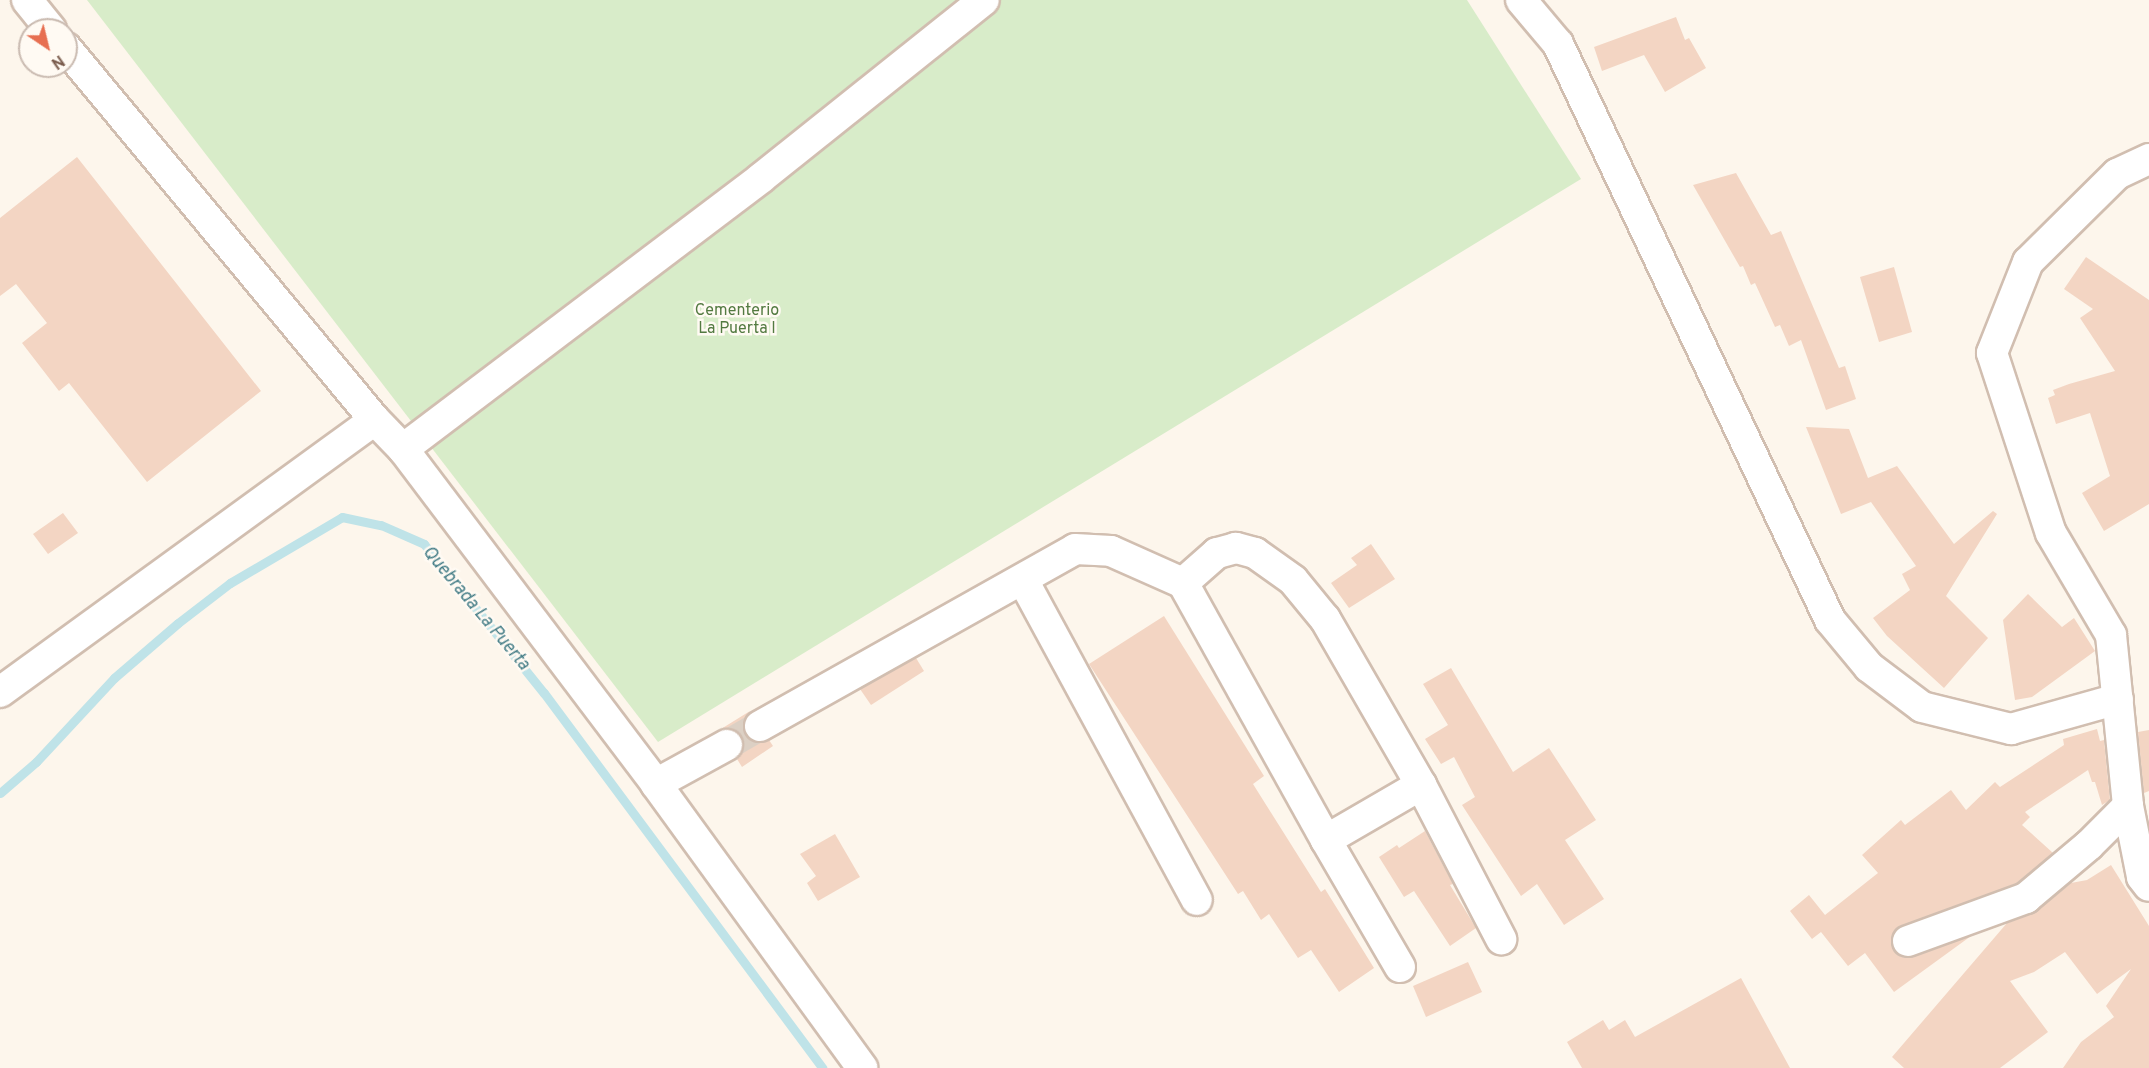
<!DOCTYPE html>
<style>
body{margin:0}
#map{position:relative;width:2149px;height:1068px;overflow:hidden;background:#fdf6ec;font-family:Overpass,sans-serif}
div>[style]{position:absolute}
.green>*{inset:0;background:#d8ecc9}
.stream>*{height:9px;margin:-4.5px;padding:0 4.5px;transform-origin:4.5px;border-radius:4.5px;background:#bfe3e8}
.building>*{inset:0;background:#f3d5c3}
.minor-tunnel>*{height:30px;margin-top:-15px;transform-origin:0;background:repeating-linear-gradient(90deg,#dcd0c4 0 30px,transparent 0 45px)}
.roads{filter:drop-shadow(2px 0 #d1beb0) drop-shadow(-2px 0 #d1beb0) drop-shadow(0 2px #d1beb0) drop-shadow(0 -2px #d1beb0)}
.minor>*{height:30px;margin:-15px;padding:0 15px;transform-origin:15px;border-radius:15px;background:#fff}
span{translate:-50% -50%;white-space:nowrap;text-align:center;line-height:1.15;-webkit-text-stroke:5px #fffaf3;paint-order:stroke}
.park-label{font-size:16px;color:#537a41}
.water-label{font-size:18px;color:#437c86;font-style:italic}
.north{position:absolute;left:18px;top:18px;width:60px;height:60px;box-sizing:border-box;background:#fffaf3;border:2px solid #cabbb1;border-radius:50%;rotate:145deg;font-size:16px;font-weight:700;line-height:24px;text-align:center;color:#7a5c4d}
.north::after{content:'';display:block;margin:auto;width:21px;height:27px;background:#e76f51;clip-path:polygon(50% 0,100% 100%,50% 72%,0 100%)}
</style>
<div id="map">
<div class="green">
<i style="clip-path:polygon(87px 0,1467px 0,1581px 179px,658px 742px)"></i>
</div>
<div class="stream">
<i style="left:0;top:793px;width:48px;rotate:-40.7deg"></i>
<i style="left:36px;top:762px;width:115px;rotate:-47.1deg"></i>
<i style="left:114px;top:678px;width:84px;rotate:-40.7deg"></i>
<i style="left:178px;top:623px;width:66px;rotate:-37.6deg"></i>
<i style="left:230px;top:583px;width:130px;rotate:-30.5deg"></i>
<i style="left:342px;top:517px;width:40px;rotate:12deg"></i>
<i style="left:381px;top:525px;width:47px;rotate:23.8deg"></i>
<i style="left:424px;top:544px;width:191px;rotate:51.2deg"></i>
<i style="left:544px;top:693px;width:467px;rotate:53.4deg"></i>
</div>
<div class="building">
<i style="clip-path:polygon(1676px 17px,1685px 40px,1689px 38px,1706px 68px,1665px 92px,1644px 55px,1602px 71px,1594px 47px)"></i>
<i style="clip-path:polygon(77px 157px,261px 391px,147px 482px,69px 383px,59px 391px,22px 343px,47px 323px,16px 284px,0 296px,0 218px)"></i>
<i style="clip-path:polygon(1736px 173px,1771px 235px,1781px 231px,1839px 368px,1845px 366px,1856px 399px,1826px 410px,1801px 340px,1789px 346px,1780px 325px,1775px 327px,1755px 283px,1751px 285px,1743px 266px,1740px 267px,1693px 185px)"></i>
<i style="clip-path:polygon(2086px 257px,2149px 300px,2149px 504px,2104px 531px,2082px 493px,2110px 476px,2090px 413px,2056px 424px,2048px 398px,2055px 395px,2053px 390px,2069px 384px,2115px 371px,2080px 318px,2093px 309px,2064px 289px)"></i>
<i style="clip-path:polygon(1894px 267px,1912px 332px,1879px 342px,1860px 277px)"></i>
<i style="clip-path:polygon(1806px 427px,1849px 429px,1868px 478px,1897px 466px,1954px 544px,1993px 511px,1997px 514px,1946px 596px,1988px 638px,1944px 688px,1887px 636px,1873px 618px,1910px 590px,1902px 574px,1916px 566px,1871px 502px,1841px 514px)"></i>
<i style="clip-path:polygon(63px 513px,78px 533px,48px 554px,33px 534px)"></i>
<i style="clip-path:polygon(1371px 544px,1395px 579px,1349px 608px,1331px 583px,1357px 565px,1351px 558px)"></i>
<i style="clip-path:polygon(2028px 594px,2062px 627px,2074px 618px,2095px 651px,2032px 697px,2015px 700px,2003px 620px)"></i>
<i style="clip-path:polygon(1164px 616px,1264px 776px,1253px 784px,1321px 892px,1325px 889px,1374px 968px,1339px 992px,1311px 950px,1298px 958px,1269px 914px,1261px 920px,1243px 891px,1238px 894px,1089px 664px)"></i>
<i style="clip-path:polygon(916px 658px,924px 671px,871px 705px,860px 689px)"></i>
<i style="clip-path:polygon(1451px 668px,1513px 772px,1549px 748px,1596px 820px,1565px 840px,1604px 899px,1564px 925px,1537px 884px,1521px 896px,1462px 805px,1475px 797px,1454px 757px,1441px 764px,1425px 739px,1448px 725px,1423px 684px)"></i>
<i style="clip-path:polygon(750px 711px,743px 725px,745px 735px,759px 743px,769px 740px,773px 746px,742px 767px,737px 759px,744px 746px,742px 737px,735px 730px,721px 729px)"></i>
<i style="clip-path:polygon(2097px 729px,2100px 741px,2104px 740px,2110px 800px,2102px 805px,2095px 782px,2092px 782px,2088px 770px,2025px 812px,2030px 817px,2022px 825px,2053px 853px,2017px 883px,1895px 930px,1891px 937px,1892px 946px,1897px 955px,1906px 958px,1971px 936px,1894px 992px,1865px 953px,1848px 966px,1821px 932px,1812px 939px,1790px 911px,1809px 895px,1825px 915px,1878px 873px,1862px 855px,1901px 820px,1905px 825px,1951px 790px,1966px 810px,1995px 782px,2000px 787px,2064px 745px,2063px 739px)"></i>
<i style="clip-path:polygon(2149px 730px,2149px 791px,2144px 793px,2138px 732px)"></i>
<i style="clip-path:polygon(1425px 831px,1453px 884px,1450px 885px,1476px 928px,1450px 946px,1414px 891px,1404px 897px,1379px 857px,1397px 845px,1399px 848px)"></i>
<i style="clip-path:polygon(835px 834px,860px 877px,818px 901px,807px 883px,816px 876px,800px 854px)"></i>
<i style="clip-path:polygon(2111px 865px,2149px 926px,2149px 1068px,2063px 1068px,2081px 1042px,2114px 1017px,2106px 1006px,2131px 969px,2097px 994px,2065px 952px,2034px 972px,2010px 981px,2048px 1032px,2000px 1068px,1904px 1068px,1892px 1057px,2007px 923px,2037px 911px,2071px 883px,2087px 880px)"></i>
<i style="clip-path:polygon(1468px 962px,1482px 992px,1426px 1017px,1413px 986px)"></i>
<i style="clip-path:polygon(1741px 978px,1790px 1068px,1582px 1068px,1567px 1042px,1603px 1020px,1609px 1030px,1625px 1020px,1635px 1037px)"></i>
</div>
<div class="minor-tunnel">
<i style="left:727px;top:745px;width:38px;rotate:-30deg"></i>
</div>
<div class="roads">
<div class="minor">
<i style="left:27px;top:0;width:38px;rotate:51deg"></i>
<i style="left:1521px;top:0;width:57px;rotate:49.9deg"></i>
<i style="left:1558px;top:44px;width:637px;rotate:64.72deg"></i>
<i style="left:1830px;top:620px;width:61px;rotate:50.3deg"></i>
<i style="left:1869px;top:667px;width:66px;rotate:37deg"></i>
<i style="left:1922px;top:707px;width:92px;rotate:13.9deg"></i>
<i style="left:2011px;top:729px;width:111px;rotate:-15.7deg"></i>
<i style="left:66px;top:48px;width:484px;rotate:50.3deg"></i>
<i style="left:375px;top:420px;width:40px;rotate:46deg"></i>
<i style="left:403px;top:449px;width:420px;rotate:52.9deg"></i>
<i style="left:656px;top:784px;width:351px;rotate:54deg"></i>
<i style="left:2149px;top:159px;width:35px;rotate:155deg"></i>
<i style="left:2117px;top:174px;width:125px;rotate:135.3deg"></i>
<i style="left:2028px;top:262px;width:98px;rotate:111.6deg"></i>
<i style="left:1992px;top:353px;width:189px;rotate:71.9deg"></i>
<i style="left:2051px;top:533px;width:118px;rotate:59.5deg"></i>
<i style="left:2111px;top:635px;width:172px;rotate:84.3deg"></i>
<i style="left:2128px;top:806px;width:72px;rotate:78.8deg"></i>
<i style="left:2142px;top:877px;width:11px;rotate:52deg"></i>
<i style="left:403px;top:449px;width:449px;rotate:-37.1deg"></i>
<i style="left:761px;top:178px;width:285px;rotate:-38.6deg"></i>
<i style="left:1023px;top:580px;width:364px;rotate:61.5deg"></i>
<i style="left:0;top:692px;width:463px;rotate:-36deg"></i>
<i style="left:760px;top:726px;width:361px;rotate:-29.3deg"></i>
<i style="left:1075px;top:549px;width:36px;rotate:3deg"></i>
<i style="left:1111px;top:551px;width:79px;rotate:24deg"></i>
<i style="left:1183px;top:583px;width:294px;rotate:60.9deg"></i>
<i style="left:1326px;top:840px;width:110px;rotate:-30.1deg"></i>
<i style="left:1421px;top:785px;width:192px;rotate:-120deg"></i>
<i style="left:1325px;top:619px;width:50px;rotate:-129.4deg"></i>
<i style="left:1293px;top:580px;width:47px;rotate:-144.6deg"></i>
<i style="left:1255px;top:553px;width:20px;rotate:-165deg"></i>
<i style="left:1236px;top:548px;width:20px;rotate:165deg"></i>
<i style="left:1217px;top:553px;width:45px;rotate:138.6deg"></i>
<i style="left:656px;top:784px;width:81px;rotate:-28.8deg"></i>
<i style="left:1421px;top:785px;width:174px;rotate:62.5deg"></i>
<i style="left:1326px;top:840px;width:147px;rotate:59.8deg"></i>
<i style="left:1908px;top:941px;width:126px;rotate:-20deg"></i>
<i style="left:2026px;top:898px;width:82px;rotate:-40.1deg"></i>
<i style="left:2089px;top:845px;width:55px;rotate:-45deg"></i>
</div>
</div>
<div class="park-label">
<span style="left:737px;top:320px">Cementerio<br>La Puerta I</span>
</div>
<div class="water-label">
<span style="left:475px;top:609px;rotate:50deg">Quebrada La Puerta</span>
</div>
<div class="north">N</div>
</div>
